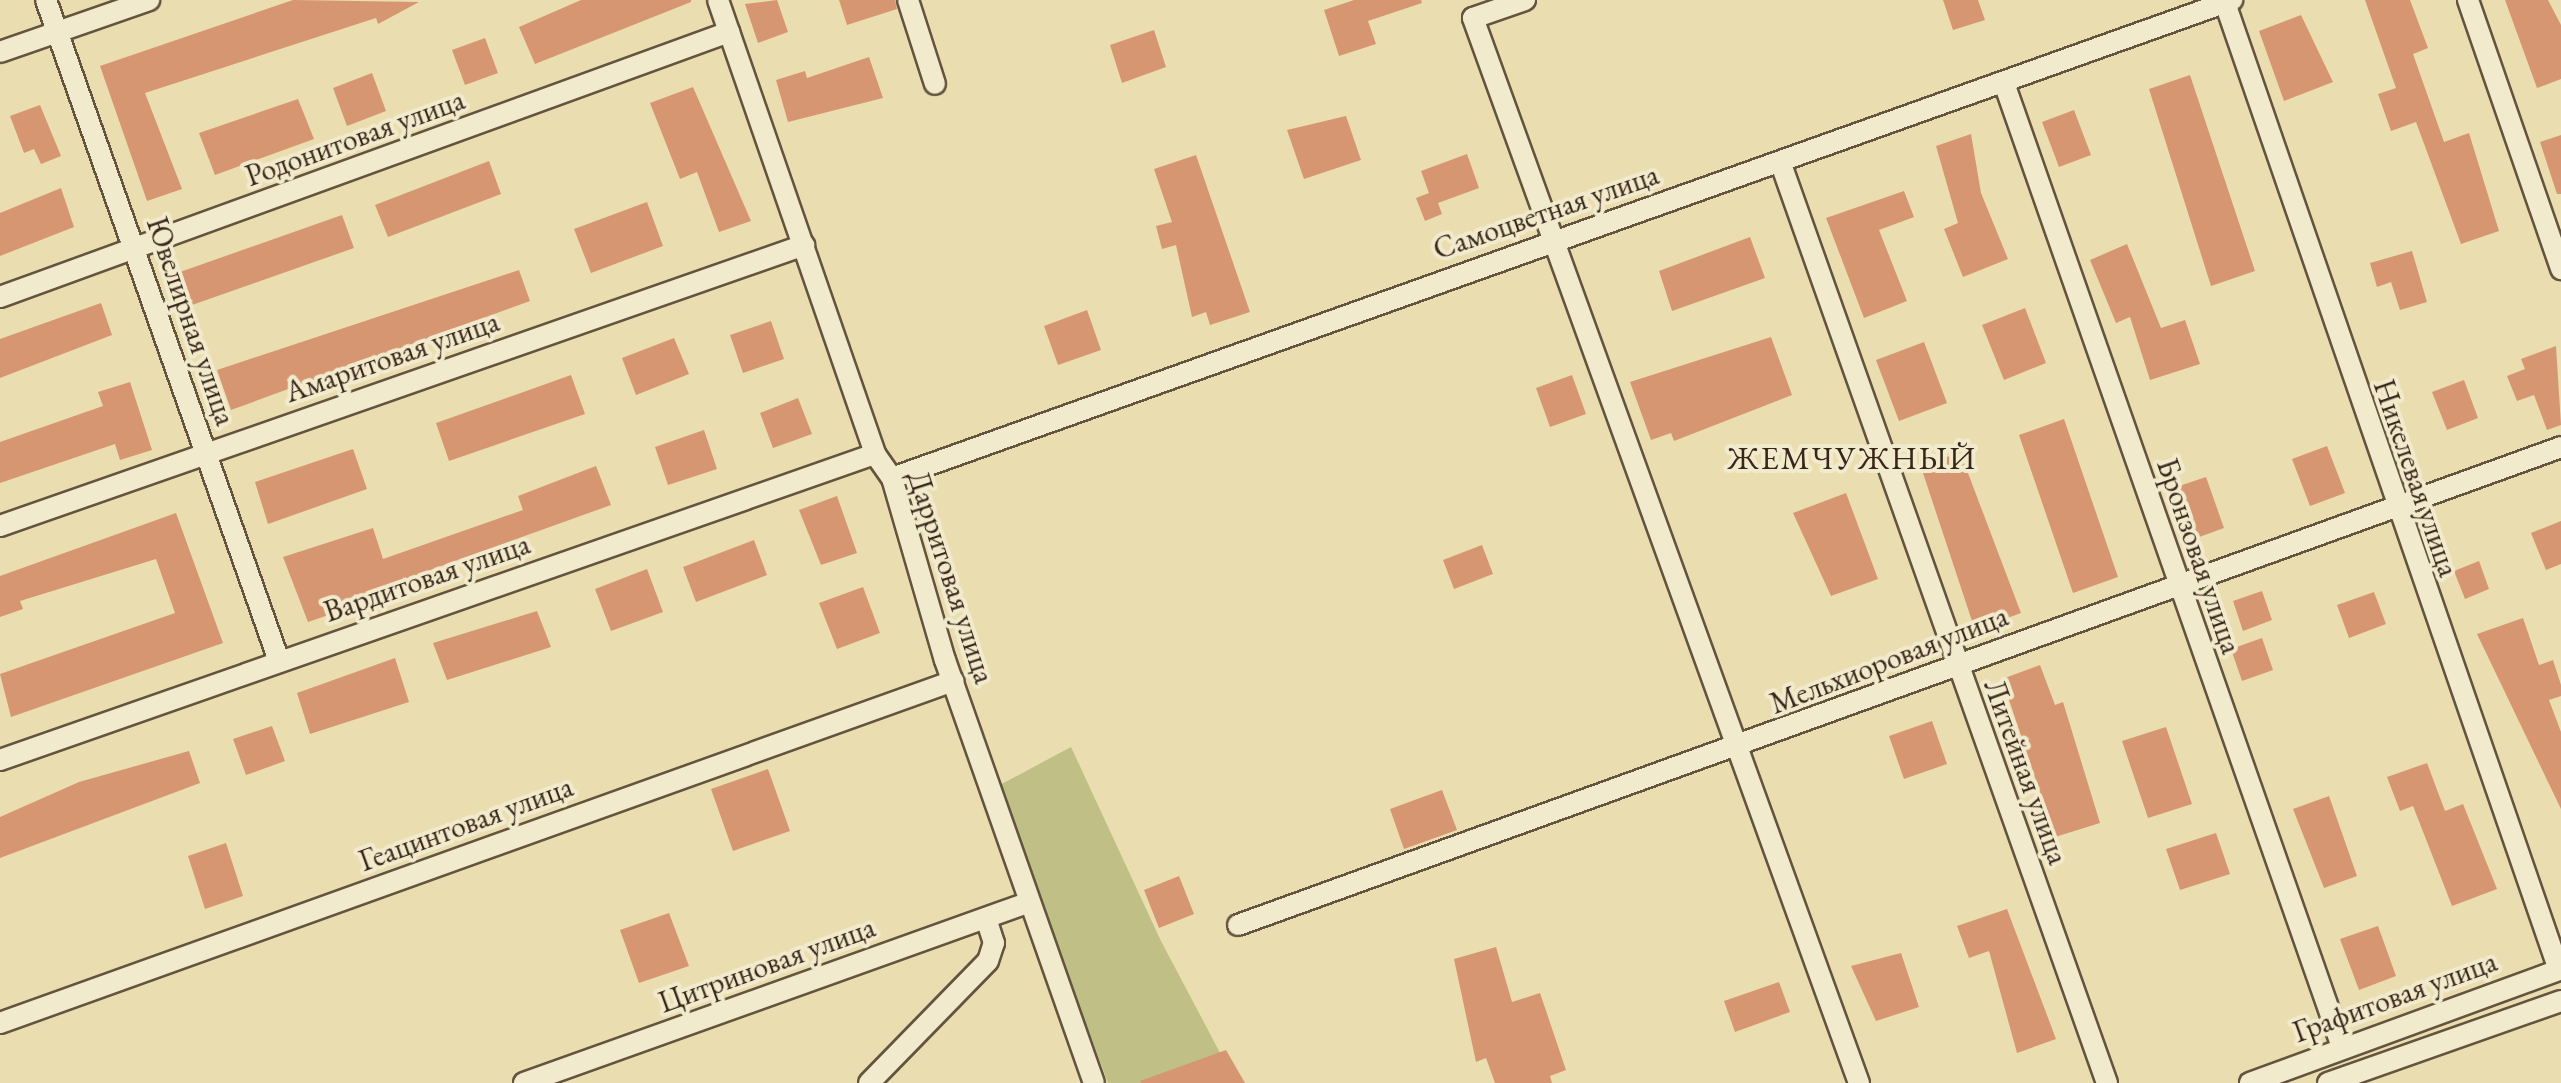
<!DOCTYPE html>
<meta charset="utf-8">
<style>
body{margin:0}
#map{position:relative;width:2561px;height:1083px;overflow:hidden;background:#eadeb0;font-family:"EB Garamond",serif}
div>[style]{position:absolute}
.green>*{inset:0;background:#bfbf86}
.building>*{inset:0;background:#d69671}
.roads{filter:drop-shadow(2px 0 #64543f) drop-shadow(-2px 0 #64543f) drop-shadow(0 2px #64543f) drop-shadow(0 -2px #64543f)}
.minor>*{height:20px;margin:-10px;padding:0 10px;transform-origin:10px;border-radius:10px;background:#f1eacc}
span{translate:-50% -50%;white-space:nowrap;text-align:center;line-height:1.15;-webkit-text-stroke:8px #f1eacc;paint-order:stroke}
.street-label{font-size:30px;color:#382619}
.neighbourhood-label{font-size:32px;color:#382619;letter-spacing:2px}
</style>
<div id="map">
<div class="green">
<i style="clip-path:polygon(1071px 747px,1161px 941px,1236px 1083px,1108px 1083px,998px 786px)"></i>
</div>
<div class="building">
<i style="clip-path:polygon(293px 0,419px 2px,378px 24px,376px 18px,145px 93px,182px 189px,147px 201px,100px 66px)"></i>
<i style="clip-path:polygon(581px 0,691px 0,691px 2px,535px 64px,519px 27px)"></i>
<i style="clip-path:polygon(777px 0,788px 32px,758px 43px,745px 4px)"></i>
<i style="clip-path:polygon(839px 0,895px 0,897px 9px,847px 25px)"></i>
<i style="clip-path:polygon(1354px 0,1421px 0,1422px 3px,1368px 21px,1376px 44px,1339px 56px,1324px 10px)"></i>
<i style="clip-path:polygon(1943px 0,1978px 0,1985px 20px,1953px 30px)"></i>
<i style="clip-path:polygon(2365px 0,2410px 0,2428px 48px,2413px 54px,2444px 142px,2469px 133px,2499px 231px,2461px 244px,2416px 122px,2391px 131px,2378px 94px,2396px 88px)"></i>
<i style="clip-path:polygon(2505px 0,2548px 0,2561px 25px,2561px 79px,2537px 88px)"></i>
<i style="clip-path:polygon(2301px 15px,2333px 82px,2284px 101px,2259px 31px)"></i>
<i style="clip-path:polygon(1154px 30px,1166px 67px,1122px 83px,1110px 45px)"></i>
<i style="clip-path:polygon(485px 38px,498px 73px,465px 85px,452px 50px)"></i>
<i style="clip-path:polygon(869px 57px,883px 98px,788px 122px,776px 80px,805px 71px,807px 78px)"></i>
<i style="clip-path:polygon(372px 73px,386px 111px,347px 126px,333px 88px)"></i>
<i style="clip-path:polygon(2190px 75px,2255px 271px,2211px 286px,2149px 89px)"></i>
<i style="clip-path:polygon(693px 87px,751px 221px,719px 232px,697px 172px,680px 179px,650px 103px)"></i>
<i style="clip-path:polygon(298px 99px,314px 139px,215px 175px,199px 133px)"></i>
<i style="clip-path:polygon(40px 105px,61px 156px,41px 164px,34px 149px,24px 153px,10px 116px)"></i>
<i style="clip-path:polygon(2074px 110px,2091px 155px,2059px 167px,2042px 122px)"></i>
<i style="clip-path:polygon(1346px 116px,1361px 160px,1304px 179px,1287px 130px)"></i>
<i style="clip-path:polygon(1971px 134px,1981px 193px,2008px 259px,1963px 277px,1944px 229px,1958px 223px,1936px 146px)"></i>
<i style="clip-path:polygon(2561px 135px,2561px 194px,2557px 194px,2540px 142px)"></i>
<i style="clip-path:polygon(1467px 154px,1479px 188px,1438px 203px,1442px 214px,1425px 221px,1416px 198px,1429px 193px,1421px 171px)"></i>
<i style="clip-path:polygon(1196px 155px,1250px 312px,1210px 325px,1206px 312px,1192px 317px,1176px 245px,1162px 249px,1156px 226px,1172px 222px,1154px 169px)"></i>
<i style="clip-path:polygon(489px 161px,501px 194px,388px 237px,375px 205px)"></i>
<i style="clip-path:polygon(61px 188px,74px 227px,0 256px,0 213px)"></i>
<i style="clip-path:polygon(1904px 191px,1914px 217px,1879px 230px,1907px 301px,1864px 318px,1826px 218px)"></i>
<i style="clip-path:polygon(647px 202px,663px 246px,591px 273px,574px 229px)"></i>
<i style="clip-path:polygon(342px 215px,354px 248px,192px 305px,180px 272px)"></i>
<i style="clip-path:polygon(1750px 237px,1765px 278px,1672px 311px,1659px 271px)"></i>
<i style="clip-path:polygon(2127px 244px,2161px 328px,2185px 320px,2200px 364px,2150px 380px,2130px 317px,2116px 323px,2090px 260px)"></i>
<i style="clip-path:polygon(2412px 251px,2427px 302px,2400px 310px,2391px 282px,2377px 287px,2370px 263px)"></i>
<i style="clip-path:polygon(519px 270px,530px 301px,231px 410px,217px 370px)"></i>
<i style="clip-path:polygon(101px 303px,112px 335px,0 378px,0 339px)"></i>
<i style="clip-path:polygon(2025px 308px,2046px 363px,2004px 380px,1982px 325px)"></i>
<i style="clip-path:polygon(1087px 310px,1101px 350px,1058px 365px,1044px 326px)"></i>
<i style="clip-path:polygon(771px 321px,784px 359px,743px 373px,730px 335px)"></i>
<i style="clip-path:polygon(1771px 337px,1792px 395px,1674px 441px,1671px 433px,1651px 440px,1630px 382px)"></i>
<i style="clip-path:polygon(674px 338px,689px 374px,636px 395px,622px 358px)"></i>
<i style="clip-path:polygon(1924px 342px,1947px 403px,1899px 421px,1876px 360px)"></i>
<i style="clip-path:polygon(2556px 346px,2561px 425px,2547px 430px,2534px 395px,2517px 401px,2507px 376px,2525px 369px,2521px 359px)"></i>
<i style="clip-path:polygon(571px 375px,585px 414px,449px 461px,436px 423px)"></i>
<i style="clip-path:polygon(1572px 375px,1586px 414px,1550px 427px,1536px 388px)"></i>
<i style="clip-path:polygon(2464px 380px,2478px 418px,2447px 430px,2432px 392px)"></i>
<i style="clip-path:polygon(130px 382px,152px 450px,120px 460px,115px 444px,0 483px,0 442px,103px 406px,98px 392px)"></i>
<i style="clip-path:polygon(798px 398px,812px 434px,773px 448px,760px 413px)"></i>
<i style="clip-path:polygon(2064px 419px,2118px 577px,2073px 593px,2019px 435px)"></i>
<i style="clip-path:polygon(704px 430px,717px 469px,668px 485px,655px 447px)"></i>
<i style="clip-path:polygon(2327px 446px,2345px 493px,2310px 506px,2292px 459px)"></i>
<i style="clip-path:polygon(353px 449px,367px 489px,268px 524px,255px 482px)"></i>
<i style="clip-path:polygon(1960px 452px,2021px 613px,1975px 630px,1921px 467px)"></i>
<i style="clip-path:polygon(596px 466px,611px 505px,344px 601px,346px 609px,308px 622px,283px 557px,373px 528px,383px 559px,523px 510px,518px 496px)"></i>
<i style="clip-path:polygon(2206px 477px,2224px 528px,2191px 540px,2173px 488px)"></i>
<i style="clip-path:polygon(1846px 493px,1878px 579px,1831px 596px,1793px 513px)"></i>
<i style="clip-path:polygon(837px 496px,857px 553px,821px 565px,799px 510px)"></i>
<i style="clip-path:polygon(176px 513px,223px 643px,11px 717px,0 674px,175px 613px,156px 559px,20px 601px,23px 609px,0 617px,0 576px)"></i>
<i style="clip-path:polygon(2561px 521px,2561px 564px,2546px 570px,2531px 533px)"></i>
<i style="clip-path:polygon(754px 540px,767px 575px,696px 602px,683px 567px)"></i>
<i style="clip-path:polygon(1482px 545px,1493px 574px,1454px 589px,1443px 560px)"></i>
<i style="clip-path:polygon(2479px 561px,2489px 589px,2465px 599px,2454px 571px)"></i>
<i style="clip-path:polygon(647px 569px,663px 612px,611px 631px,595px 589px)"></i>
<i style="clip-path:polygon(863px 587px,880px 633px,837px 649px,819px 603px)"></i>
<i style="clip-path:polygon(2262px 591px,2272px 620px,2243px 631px,2233px 601px)"></i>
<i style="clip-path:polygon(2374px 592px,2386px 624px,2349px 638px,2337px 605px)"></i>
<i style="clip-path:polygon(537px 611px,551px 647px,447px 680px,433px 643px)"></i>
<i style="clip-path:polygon(2523px 618px,2539px 665px,2553px 660px,2561px 685px,2561px 696px,2549px 700px,2561px 732px,2561px 809px,2477px 634px)"></i>
<i style="clip-path:polygon(2262px 638px,2273px 670px,2242px 681px,2231px 649px)"></i>
<i style="clip-path:polygon(395px 658px,409px 702px,310px 734px,297px 693px)"></i>
<i style="clip-path:polygon(2040px 665px,2055px 705px,2063px 702px,2100px 823px,2055px 837px,2002px 679px)"></i>
<i style="clip-path:polygon(1932px 721px,1947px 764px,1904px 779px,1889px 736px)"></i>
<i style="clip-path:polygon(272px 726px,285px 761px,246px 775px,233px 739px)"></i>
<i style="clip-path:polygon(2166px 727px,2192px 804px,2148px 818px,2122px 741px)"></i>
<i style="clip-path:polygon(189px 751px,200px 783px,0 858px,0 817px,79px 782px)"></i>
<i style="clip-path:polygon(2427px 763px,2445px 811px,2463px 804px,2497px 889px,2452px 906px,2413px 806px,2400px 811px,2387px 777px)"></i>
<i style="clip-path:polygon(768px 769px,790px 831px,733px 851px,711px 789px)"></i>
<i style="clip-path:polygon(1442px 790px,1457px 830px,1404px 849px,1390px 809px)"></i>
<i style="clip-path:polygon(2329px 796px,2357px 876px,2324px 888px,2293px 809px)"></i>
<i style="clip-path:polygon(2216px 833px,2230px 874px,2180px 890px,2166px 849px)"></i>
<i style="clip-path:polygon(226px 843px,243px 896px,205px 909px,188px 856px)"></i>
<i style="clip-path:polygon(1179px 876px,1194px 914px,1159px 928px,1144px 890px)"></i>
<i style="clip-path:polygon(2007px 909px,2056px 1039px,2017px 1053px,1989px 951px,1969px 958px,1957px 926px)"></i>
<i style="clip-path:polygon(669px 913px,689px 966px,639px 983px,620px 930px)"></i>
<i style="clip-path:polygon(2378px 926px,2396px 976px,2359px 990px,2340px 939px)"></i>
<i style="clip-path:polygon(1496px 947px,1512px 1002px,1540px 993px,1566px 1070px,1550px 1076px,1552px 1083px,1495px 1083px,1486px 1058px,1476px 1062px,1454px 959px)"></i>
<i style="clip-path:polygon(1901px 953px,1919px 1007px,1876px 1021px,1851px 966px)"></i>
<i style="clip-path:polygon(1779px 982px,1790px 1012px,1735px 1032px,1724px 1001px)"></i>
<i style="clip-path:polygon(1226px 1050px,1245px 1083px,1141px 1083px,1140px 1081px)"></i>
</div>
<div class="roads">
<div class="minor">
<i style="left:46px;top:0;width:701px;rotate:70.58deg"></i>
<i style="left:718px;top:0;width:480px;rotate:70.9deg"></i>
<i style="left:875px;top:454px;width:29px;rotate:55deg"></i>
<i style="left:892px;top:478px;width:190px;rotate:73.8deg"></i>
<i style="left:945px;top:660px;width:448px;rotate:70.6deg"></i>
<i style="left:908px;top:0;width:88px;rotate:72.2deg"></i>
<i style="left:1525px;top:0;width:55px;rotate:160.9deg"></i>
<i style="left:1473px;top:18px;width:1133px;rotate:70.08deg"></i>
<i style="left:2224px;top:0;width:1026px;rotate:70.95deg"></i>
<i style="left:2468px;top:0;width:285px;rotate:70.9deg"></i>
<i style="left:0;top:52px;width:158px;rotate:-19.2deg"></i>
<i style="left:2004px;top:83px;width:1022px;rotate:70.68deg"></i>
<i style="left:1781px;top:164px;width:975px;rotate:70.47deg"></i>
<i style="left:0;top:297px;width:776px;rotate:-19.98deg"></i>
<i style="left:892px;top:478px;width:1423px;rotate:-19.63deg"></i>
<i style="left:0;top:526px;width:852px;rotate:-19.26deg"></i>
<i style="left:0;top:760px;width:927px;rotate:-19.28deg"></i>
<i style="left:1238px;top:925px;width:1407px;rotate:-19.86deg"></i>
<i style="left:0;top:1023px;width:1013px;rotate:-19.74deg"></i>
<i style="left:524px;top:1083px;width:537px;rotate:-19.68deg"></i>
<i style="left:869px;top:1083px;width:170px;rotate:-45.7deg"></i>
<i style="left:988px;top:961px;width:19px;rotate:-72deg"></i>
<i style="left:994px;top:943px;width:26px;rotate:-108deg"></i>
<i style="left:2250px;top:1083px;width:331px;rotate:-20.1deg"></i>
<i style="left:2328px;top:1083px;width:247px;rotate:-19.4deg"></i>
</div>
</div>
<div class="street-label">
<span style="left:355px;top:138px;rotate:-20deg">Родонитовая улица</span>
<span style="left:1546px;top:212px;rotate:-19deg">Самоцветная улица</span>
<span style="left:191px;top:321px;rotate:71deg">Ювелирная улица</span>
<span style="left:392px;top:357px;rotate:-19deg">Амаритовая улица</span>
<span style="left:2416px;top:478px;rotate:71deg">Никелевая улица</span>
<span style="left:2199px;top:556px;rotate:71deg">Бронзовая улица</span>
<span style="left:951px;top:577px;rotate:72deg">Дарритовая улица</span>
<span style="left:427px;top:578px;rotate:-19deg">Вардитовая улица</span>
<span style="left:1889px;top:660px;rotate:-21deg">Мельхиоровая улица</span>
<span style="left:2026px;top:772px;rotate:70deg">Литейная улица</span>
<span style="left:466px;top:824px;rotate:-20deg">Геацинтовая улица</span>
<span style="left:767px;top:965px;rotate:-20deg">Цитриновая улица</span>
<span style="left:2395px;top:997px;rotate:-20deg">Графитовая улица</span>
</div>
<div class="neighbourhood-label">
<span style="left:1852px;top:458px">ЖЕМЧУЖНЫЙ</span>
</div>
</div>
